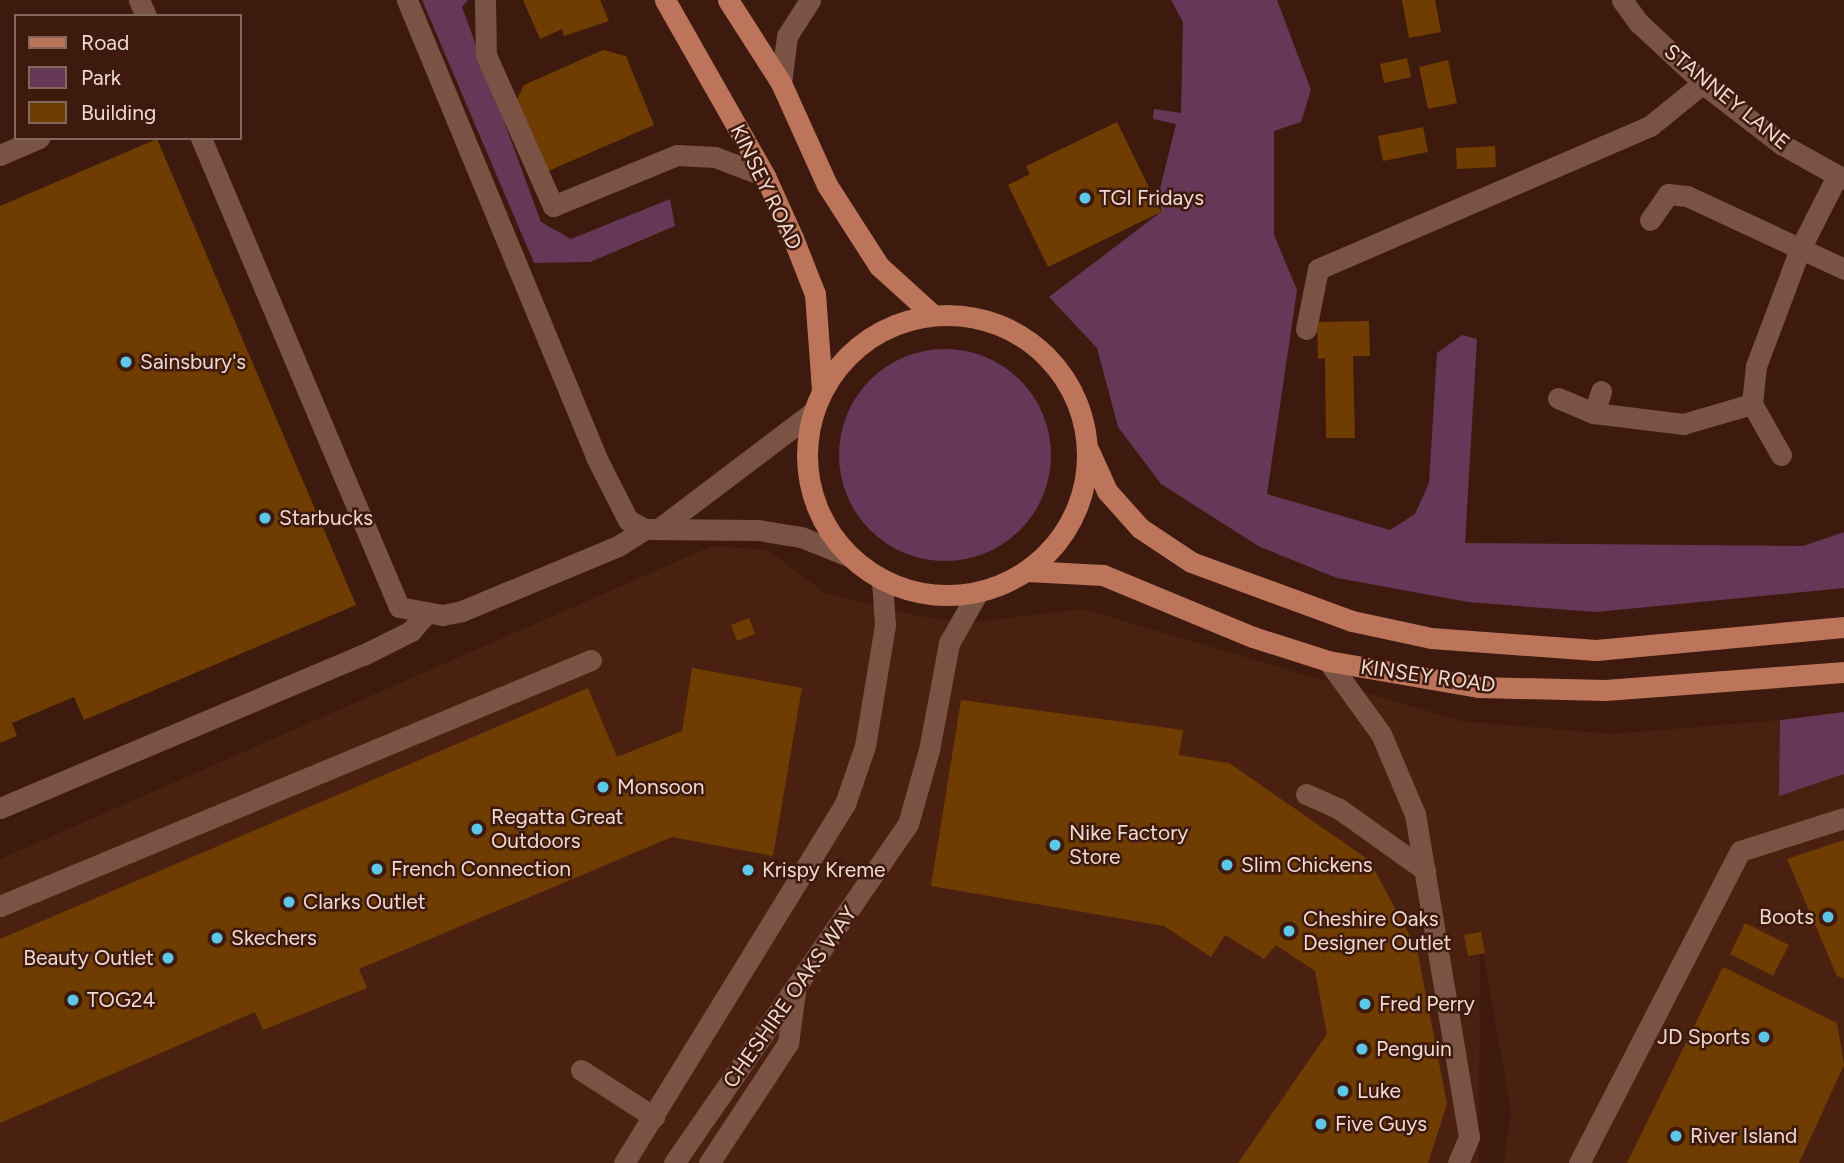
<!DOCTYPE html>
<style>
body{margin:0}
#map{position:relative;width:1844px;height:1163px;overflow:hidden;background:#3d1a0d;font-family:Figtree,sans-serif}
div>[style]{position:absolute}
.built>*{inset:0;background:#4a2110}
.green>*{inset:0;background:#663756}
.round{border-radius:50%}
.building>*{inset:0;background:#6f3d02}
.minor>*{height:21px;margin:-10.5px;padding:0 10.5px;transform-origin:10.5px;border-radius:10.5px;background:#7b5344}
.major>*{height:21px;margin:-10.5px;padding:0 10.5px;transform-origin:10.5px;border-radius:10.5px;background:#bc755a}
.major>.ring{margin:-10.5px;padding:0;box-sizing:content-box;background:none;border:21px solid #bc755a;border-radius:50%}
.dots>*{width:19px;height:19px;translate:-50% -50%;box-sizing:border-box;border:4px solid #3d1a0d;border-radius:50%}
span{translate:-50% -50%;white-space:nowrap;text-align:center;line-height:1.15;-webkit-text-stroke:5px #3d1a0d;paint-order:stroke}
.street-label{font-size:21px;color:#f1d9d0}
.poi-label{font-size:21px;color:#f1d9d0}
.left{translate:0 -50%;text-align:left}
.right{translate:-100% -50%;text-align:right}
.legend{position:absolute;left:14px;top:14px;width:228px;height:126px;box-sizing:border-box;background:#3d1a0d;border:2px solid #85665b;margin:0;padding:9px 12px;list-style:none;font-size:21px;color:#f1d9d0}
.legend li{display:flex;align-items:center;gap:14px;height:35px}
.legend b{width:35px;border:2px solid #85665b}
</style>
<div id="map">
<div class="built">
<i style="clip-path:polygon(712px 546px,768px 550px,825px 593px,919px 616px,965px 623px,1083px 609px,1461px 721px,1611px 734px,1780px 720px,1779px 730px,1844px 721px,1844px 1163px,1504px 1163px,1511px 1112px,1480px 933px,1479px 1163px,0 1163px,0 859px)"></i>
</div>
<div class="green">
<i style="clip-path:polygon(422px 0,468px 0,462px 7px,541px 222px,571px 239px,670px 199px,675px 226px,590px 262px,534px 263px)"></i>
<i style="clip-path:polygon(1171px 0,1277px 0,1311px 90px,1301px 122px,1274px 131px,1274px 235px,1297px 290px,1267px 494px,1390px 530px,1415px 514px,1429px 483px,1437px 353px,1462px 335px,1477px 339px,1465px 543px,1803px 546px,1844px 532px,1844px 588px,1596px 612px,1468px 602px,1337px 578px,1260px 547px,1161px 484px,1118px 427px,1097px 348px,1049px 297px,1161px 212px,1160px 189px,1176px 124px,1153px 119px,1154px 109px,1181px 113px,1183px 22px)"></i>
<i class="round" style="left:839px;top:349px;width:212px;height:212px"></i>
<i style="clip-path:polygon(1844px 712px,1844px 774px,1779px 796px,1780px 720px)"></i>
</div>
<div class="building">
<i style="clip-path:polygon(523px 0,600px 0,609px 21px,564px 36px,562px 29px,540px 39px)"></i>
<i style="clip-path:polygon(1402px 0,1435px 0,1441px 32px,1409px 38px)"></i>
<i style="clip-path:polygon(603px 50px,626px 56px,654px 125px,546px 172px,514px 105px,524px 85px)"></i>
<i style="clip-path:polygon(1407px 58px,1411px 77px,1384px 83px,1380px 64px)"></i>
<i style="clip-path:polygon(1448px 60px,1457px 103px,1428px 109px,1419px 67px)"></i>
<i style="clip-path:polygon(1117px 122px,1161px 212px,1048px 267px,1008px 185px,1030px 174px,1026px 166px)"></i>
<i style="clip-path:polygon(1423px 127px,1428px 152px,1383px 161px,1378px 136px)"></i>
<i style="clip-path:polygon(157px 139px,356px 605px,84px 720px,74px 697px,12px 723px,17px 736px,0 743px,0 206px)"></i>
<i style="clip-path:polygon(1495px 146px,1496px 167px,1457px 169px,1456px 148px)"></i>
<i style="clip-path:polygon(1369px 321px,1370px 356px,1353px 356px,1355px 438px,1326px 438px,1325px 358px,1318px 359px,1317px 322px)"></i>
<i style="clip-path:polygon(749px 618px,755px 634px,737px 641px,731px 625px)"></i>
<i style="clip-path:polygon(692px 668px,802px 688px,773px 856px,672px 837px,359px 969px,367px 988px,263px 1030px,255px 1012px,0 1123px,0 939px,588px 688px,617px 757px,682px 731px)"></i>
<i style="clip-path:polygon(961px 700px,1183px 730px,1179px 755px,1229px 763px,1369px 860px,1417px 949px,1447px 1104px,1428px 1163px,1238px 1163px,1327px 1034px,1315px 971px,1276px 945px,1264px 959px,1225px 935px,1211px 957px,1164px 926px,931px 886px)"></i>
<i style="clip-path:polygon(1844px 840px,1844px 979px,1837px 976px,1787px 859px)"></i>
<i style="clip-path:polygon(1745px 923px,1789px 945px,1773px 976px,1730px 954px)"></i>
<i style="clip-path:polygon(1481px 932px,1485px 953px,1468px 956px,1464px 935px)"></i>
<i style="clip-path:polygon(1723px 967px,1837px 1023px,1844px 1065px,1799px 1163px,1627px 1163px)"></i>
</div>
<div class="minor">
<i style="left:139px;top:0;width:17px;rotate:66deg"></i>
<i style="left:407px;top:0;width:495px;rotate:67.5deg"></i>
<i style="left:596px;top:457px;width:71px;rotate:63.1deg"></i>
<i style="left:628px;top:520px;width:19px;rotate:28deg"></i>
<i style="left:645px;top:529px;width:113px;rotate:0.5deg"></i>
<i style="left:758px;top:530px;width:44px;rotate:9.2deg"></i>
<i style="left:801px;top:537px;width:52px;rotate:21.6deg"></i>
<i style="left:485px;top:0;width:55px;rotate:89deg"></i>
<i style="left:486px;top:55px;width:165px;rotate:66.1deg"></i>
<i style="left:553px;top:206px;width:134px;rotate:-22.4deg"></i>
<i style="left:677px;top:155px;width:38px;rotate:3deg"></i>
<i style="left:715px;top:157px;width:53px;rotate:20.8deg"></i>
<i style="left:1622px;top:0;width:29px;rotate:54deg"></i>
<i style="left:1639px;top:23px;width:98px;rotate:42.9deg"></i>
<i style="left:1711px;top:90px;width:88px;rotate:37.6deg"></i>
<i style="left:1781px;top:144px;width:72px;rotate:29.1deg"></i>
<i style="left:781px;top:83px;width:47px;rotate:-82.7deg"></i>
<i style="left:787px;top:36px;width:43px;rotate:-57.4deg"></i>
<i style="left:201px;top:138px;width:509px;rotate:67.11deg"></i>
<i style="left:399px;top:607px;width:44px;rotate:10.5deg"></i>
<i style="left:442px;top:615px;width:20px;rotate:-11deg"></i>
<i style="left:462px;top:611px;width:169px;rotate:-22.6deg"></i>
<i style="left:618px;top:546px;width:32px;rotate:-32deg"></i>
<i style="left:0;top:155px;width:43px;rotate:-23.6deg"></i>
<i style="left:1650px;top:220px;width:32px;rotate:-55deg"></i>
<i style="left:1668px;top:194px;width:19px;rotate:6deg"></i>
<i style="left:1687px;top:196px;width:173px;rotate:24.9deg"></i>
<i style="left:1306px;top:329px;width:61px;rotate:-78.7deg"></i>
<i style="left:1318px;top:269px;width:361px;rotate:-23.3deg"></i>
<i style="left:1650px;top:126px;width:68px;rotate:-39.1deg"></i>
<i style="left:1558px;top:398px;width:39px;rotate:23deg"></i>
<i style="left:1594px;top:413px;width:90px;rotate:7deg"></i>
<i style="left:1683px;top:424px;width:72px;rotate:-16.2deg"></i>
<i style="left:1594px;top:413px;width:23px;rotate:-72deg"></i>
<i style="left:1781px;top:455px;width:59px;rotate:-119.6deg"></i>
<i style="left:1752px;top:404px;width:38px;rotate:-84deg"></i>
<i style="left:1756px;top:366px;width:125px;rotate:-69.4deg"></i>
<i style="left:1800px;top:249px;width:82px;rotate:-63.1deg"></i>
<i style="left:661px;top:527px;width:189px;rotate:-37.1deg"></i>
<i style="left:1328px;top:661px;width:90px;rotate:54deg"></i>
<i style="left:1381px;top:734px;width:87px;rotate:67deg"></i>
<i style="left:1415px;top:814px;width:327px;rotate:80.5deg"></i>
<i style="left:1469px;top:1137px;width:28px;rotate:113deg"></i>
<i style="left:1306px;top:794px;width:35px;rotate:24deg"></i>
<i style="left:1338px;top:808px;width:107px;rotate:35.5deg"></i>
<i style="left:0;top:808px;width:394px;rotate:-22.9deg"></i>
<i style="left:363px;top:655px;width:54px;rotate:-26.6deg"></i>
<i style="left:411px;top:631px;width:23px;rotate:-49deg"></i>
<i style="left:0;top:906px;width:640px;rotate:-22.6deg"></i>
<i style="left:581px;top:1070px;width:87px;rotate:32.8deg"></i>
<i style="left:624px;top:1163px;width:422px;rotate:-58.4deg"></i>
<i style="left:845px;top:804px;width:61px;rotate:-71deg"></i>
<i style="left:865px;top:746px;width:123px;rotate:-80.6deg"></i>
<i style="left:885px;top:625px;width:44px;rotate:-93.9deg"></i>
<i style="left:674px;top:1163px;width:412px;rotate:-55.4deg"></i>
<i style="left:908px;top:824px;width:77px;rotate:-74.2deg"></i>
<i style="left:929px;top:750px;width:109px;rotate:-79.4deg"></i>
<i style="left:949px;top:643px;width:59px;rotate:-60.4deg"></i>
<i style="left:709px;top:1163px;width:144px;rotate:-56.6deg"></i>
<i style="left:788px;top:1043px;width:51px;rotate:-82.2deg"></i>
<i style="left:1579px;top:1163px;width:351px;rotate:-62.7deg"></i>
<i style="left:1740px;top:851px;width:109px;rotate:-17.6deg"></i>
</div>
<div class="major">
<i style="left:665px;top:0;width:202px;rotate:60.4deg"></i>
<i style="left:765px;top:176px;width:68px;rotate:65.7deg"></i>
<i style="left:793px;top:238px;width:60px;rotate:68.6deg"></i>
<i style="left:815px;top:294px;width:95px;rotate:85.8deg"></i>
<i style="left:728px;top:0;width:98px;rotate:57.4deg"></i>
<i style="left:781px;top:83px;width:112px;rotate:65.7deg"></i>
<i style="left:827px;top:185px;width:96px;rotate:57.3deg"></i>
<i style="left:879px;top:266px;width:73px;rotate:42.2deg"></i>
<i class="ring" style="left:807px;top:315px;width:259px;height:259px"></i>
<i style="left:1089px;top:451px;width:44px;rotate:65.8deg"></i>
<i style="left:1107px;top:491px;width:50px;rotate:48.3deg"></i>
<i style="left:1140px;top:528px;width:61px;rotate:33.7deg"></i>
<i style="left:1191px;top:562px;width:171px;rotate:20.1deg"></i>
<i style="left:1352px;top:621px;width:81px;rotate:12.1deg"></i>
<i style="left:1431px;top:638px;width:165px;rotate:4.2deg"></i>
<i style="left:1596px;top:650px;width:249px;rotate:-5.3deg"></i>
<i style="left:1027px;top:571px;width:76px;rotate:3deg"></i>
<i style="left:1103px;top:575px;width:162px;rotate:22.5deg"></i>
<i style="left:1253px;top:637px;width:79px;rotate:17.7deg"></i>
<i style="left:1328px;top:661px;width:152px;rotate:9.8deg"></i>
<i style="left:1478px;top:687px;width:127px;rotate:1.4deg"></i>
<i style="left:1605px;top:690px;width:240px;rotate:-4.3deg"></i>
</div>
<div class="dots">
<i style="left:1085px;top:198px;background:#5dc7e8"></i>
<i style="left:126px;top:362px;background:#5dc7e8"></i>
<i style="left:265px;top:518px;background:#5dc7e8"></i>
<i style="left:603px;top:787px;background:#5dc7e8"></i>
<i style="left:477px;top:829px;background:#5dc7e8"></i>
<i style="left:1055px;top:845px;background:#5dc7e8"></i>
<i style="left:1227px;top:865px;background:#5dc7e8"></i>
<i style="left:377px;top:869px;background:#5dc7e8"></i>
<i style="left:748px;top:870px;background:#5dc7e8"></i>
<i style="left:289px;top:902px;background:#5dc7e8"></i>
<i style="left:1828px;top:917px;background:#5dc7e8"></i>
<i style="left:1289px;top:931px;background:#5dc7e8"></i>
<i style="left:217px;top:938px;background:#5dc7e8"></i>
<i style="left:168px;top:958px;background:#5dc7e8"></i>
<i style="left:73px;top:1000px;background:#5dc7e8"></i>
<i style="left:1365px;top:1004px;background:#5dc7e8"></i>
<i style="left:1764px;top:1037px;background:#5dc7e8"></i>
<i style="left:1362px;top:1049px;background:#5dc7e8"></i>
<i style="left:1343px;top:1091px;background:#5dc7e8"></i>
<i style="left:1321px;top:1124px;background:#5dc7e8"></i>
<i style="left:1676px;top:1136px;background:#5dc7e8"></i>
</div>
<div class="street-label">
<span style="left:1727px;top:97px;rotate:39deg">STANNEY LANE</span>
<span style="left:766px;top:187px;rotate:64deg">KINSEY ROAD</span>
<span style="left:1428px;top:676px;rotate:8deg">KINSEY ROAD</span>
<span style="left:790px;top:997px;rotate:-55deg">CHESHIRE OAKS WAY</span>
</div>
<div class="poi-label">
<span class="left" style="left:1099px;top:198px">TGI Fridays</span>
<span class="left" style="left:140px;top:362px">Sainsbury's</span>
<span class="left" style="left:279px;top:518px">Starbucks</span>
<span class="left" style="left:617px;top:787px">Monsoon</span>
<span class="left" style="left:491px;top:829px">Regatta Great<br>Outdoors</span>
<span class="left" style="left:1069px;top:845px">Nike Factory<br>Store</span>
<span class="left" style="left:1241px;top:865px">Slim Chickens</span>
<span class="left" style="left:391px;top:869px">French Connection</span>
<span class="left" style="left:762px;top:870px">Krispy Kreme</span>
<span class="left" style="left:303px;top:902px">Clarks Outlet</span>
<span class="right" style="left:1814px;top:917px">Boots</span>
<span class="left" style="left:1303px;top:931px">Cheshire Oaks<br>Designer Outlet</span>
<span class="left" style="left:231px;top:938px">Skechers</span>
<span class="right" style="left:154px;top:958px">Beauty Outlet</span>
<span class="left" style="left:87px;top:1000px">TOG24</span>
<span class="left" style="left:1379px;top:1004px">Fred Perry</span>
<span class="right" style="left:1750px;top:1037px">JD Sports</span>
<span class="left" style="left:1376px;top:1049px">Penguin</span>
<span class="left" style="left:1357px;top:1091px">Luke</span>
<span class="left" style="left:1335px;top:1124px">Five Guys</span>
<span class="left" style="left:1690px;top:1136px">River Island</span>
</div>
<ul class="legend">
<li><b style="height:9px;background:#bc755a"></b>Road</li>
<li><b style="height:19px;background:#663756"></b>Park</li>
<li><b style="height:19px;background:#6f3d02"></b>Building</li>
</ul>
</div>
